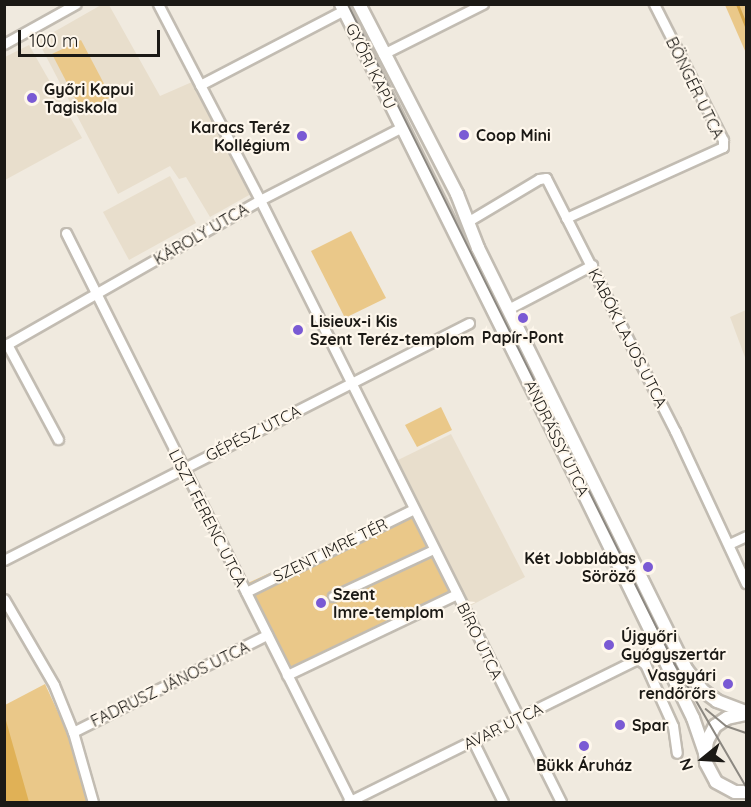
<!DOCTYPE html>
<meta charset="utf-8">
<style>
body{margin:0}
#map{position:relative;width:751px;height:807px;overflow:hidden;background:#f0eadf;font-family:Quicksand,sans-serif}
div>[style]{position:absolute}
.built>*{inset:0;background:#e8decc}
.green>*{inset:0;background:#eac889}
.forest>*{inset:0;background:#e0b156}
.stream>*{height:3px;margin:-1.5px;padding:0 1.5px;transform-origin:1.5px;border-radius:1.5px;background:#d6a74c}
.roads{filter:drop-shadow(2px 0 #c2bcb2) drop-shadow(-2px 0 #c2bcb2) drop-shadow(0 2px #c2bcb2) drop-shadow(0 -2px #c2bcb2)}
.pedestrian>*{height:8px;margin:-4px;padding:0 4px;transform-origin:4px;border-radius:4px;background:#fff}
.minor>*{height:9px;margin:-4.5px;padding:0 4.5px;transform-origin:4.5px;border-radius:4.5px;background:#fff}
.tertiary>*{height:12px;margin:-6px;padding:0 6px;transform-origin:6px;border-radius:6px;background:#fff}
.tram>*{height:1.5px;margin:-0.75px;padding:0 0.75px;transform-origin:0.75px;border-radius:0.75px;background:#8c8881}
.dots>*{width:16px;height:16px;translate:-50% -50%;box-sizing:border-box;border:3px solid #fef7ec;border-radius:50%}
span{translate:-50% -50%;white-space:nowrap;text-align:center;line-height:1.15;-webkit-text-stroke:4.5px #fef7ec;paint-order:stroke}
.street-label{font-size:16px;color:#1b1915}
.poi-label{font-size:16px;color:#1b1915;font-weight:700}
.left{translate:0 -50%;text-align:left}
.right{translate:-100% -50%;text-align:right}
.frame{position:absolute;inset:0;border:6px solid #1b1915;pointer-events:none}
.north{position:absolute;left:673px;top:729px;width:60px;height:60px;-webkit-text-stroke:4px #fef7ec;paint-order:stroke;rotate:252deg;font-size:16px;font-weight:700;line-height:24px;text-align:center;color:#1b1915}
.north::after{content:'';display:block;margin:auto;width:21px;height:27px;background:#1b1915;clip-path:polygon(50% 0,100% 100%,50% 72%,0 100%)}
.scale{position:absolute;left:18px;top:30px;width:142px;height:27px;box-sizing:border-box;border:3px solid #1b1915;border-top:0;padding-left:8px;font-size:18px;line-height:21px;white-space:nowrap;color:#1b1915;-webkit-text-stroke:4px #fef7ec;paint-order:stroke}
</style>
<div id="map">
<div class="built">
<i style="clip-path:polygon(101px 5px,109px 5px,160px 96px,192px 82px,251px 194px,210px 217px,186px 177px,179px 179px,170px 166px,118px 194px,38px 41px)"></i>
<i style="clip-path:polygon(29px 45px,82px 138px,5px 180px,5px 57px)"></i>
<i style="clip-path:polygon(170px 176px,196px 223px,129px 260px,103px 212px)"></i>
<i style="clip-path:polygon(746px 310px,746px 360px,730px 317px)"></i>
<i style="clip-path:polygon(451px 434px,525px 577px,470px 606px,398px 460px)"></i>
</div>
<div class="green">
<i style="clip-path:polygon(725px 5px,746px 5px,746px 53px)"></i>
<i style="clip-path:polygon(81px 40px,111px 97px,82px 112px,52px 54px)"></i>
<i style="clip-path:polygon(351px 231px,386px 298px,345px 318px,311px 251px)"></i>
<i style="clip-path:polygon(441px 407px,452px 430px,417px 447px,405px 425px)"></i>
<i style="clip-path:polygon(419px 504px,462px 591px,289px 669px,248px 583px)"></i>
<i style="clip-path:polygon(45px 684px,68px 734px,87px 802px,5px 802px,5px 705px)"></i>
</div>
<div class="forest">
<i style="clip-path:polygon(5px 717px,29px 802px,5px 802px)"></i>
</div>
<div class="stream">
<i style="left:737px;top:4px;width:24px;rotate:68deg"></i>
</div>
<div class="roads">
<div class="pedestrian">
<i style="left:333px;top:597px;width:111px;rotate:-25deg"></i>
</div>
<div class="minor">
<i style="left:158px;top:4px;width:221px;rotate:62.5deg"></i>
<i style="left:260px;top:200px;width:673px;rotate:63.43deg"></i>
<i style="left:4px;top:44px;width:82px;rotate:-29.1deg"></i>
<i style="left:383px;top:54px;width:112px;rotate:-26.6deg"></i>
<i style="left:200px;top:85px;width:162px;rotate:-27.5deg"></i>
<i style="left:566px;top:218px;width:172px;rotate:-24.3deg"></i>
<i style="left:723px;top:147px;width:7px;rotate:-90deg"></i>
<i style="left:723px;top:140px;width:153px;rotate:-116.9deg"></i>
<i style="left:467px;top:222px;width:84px;rotate:-30.8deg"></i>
<i style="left:539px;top:179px;width:7px;rotate:-8deg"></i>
<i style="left:546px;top:178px;width:284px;rotate:63deg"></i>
<i style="left:675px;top:431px;width:168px;rotate:65deg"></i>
<i style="left:66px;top:233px;width:636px;rotate:63.39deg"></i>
<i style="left:508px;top:309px;width:95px;rotate:-27.6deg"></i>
<i style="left:7px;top:344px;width:108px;rotate:61.8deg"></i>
<i style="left:4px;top:346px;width:295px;rotate:-29.7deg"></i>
<i style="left:260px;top:200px;width:157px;rotate:-27.2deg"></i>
<i style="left:729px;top:544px;width:19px;rotate:-25deg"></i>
<i style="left:4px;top:560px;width:522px;rotate:-27.01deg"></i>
<i style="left:246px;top:592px;width:187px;rotate:-26.3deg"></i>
<i style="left:4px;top:599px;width:99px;rotate:59.8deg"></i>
<i style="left:54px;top:685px;width:51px;rotate:68deg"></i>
<i style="left:73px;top:732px;width:73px;rotate:74.1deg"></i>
<i style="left:638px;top:659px;width:9px;rotate:36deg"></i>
<i style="left:645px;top:664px;width:68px;rotate:65.7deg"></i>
<i style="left:673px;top:726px;width:27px;rotate:82deg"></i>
<i style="left:287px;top:675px;width:188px;rotate:-25.5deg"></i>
<i style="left:73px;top:732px;width:217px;rotate:-26.6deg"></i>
<i style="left:473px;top:741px;width:68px;rotate:63.8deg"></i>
<i style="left:348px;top:802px;width:346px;rotate:-26.3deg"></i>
</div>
<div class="tertiary">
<i style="left:341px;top:4px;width:524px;rotate:63.58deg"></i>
<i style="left:574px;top:473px;width:272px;rotate:64.1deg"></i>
<i style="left:693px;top:718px;width:37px;rotate:71deg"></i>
<i style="left:359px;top:4px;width:214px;rotate:62.7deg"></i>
<i style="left:457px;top:194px;width:58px;rotate:68.7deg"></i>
<i style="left:478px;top:248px;width:471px;rotate:63.7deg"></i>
<i style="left:687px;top:670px;width:25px;rotate:53deg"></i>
<i style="left:702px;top:690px;width:19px;rotate:36deg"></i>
<i style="left:717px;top:701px;width:31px;rotate:21deg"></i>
<i style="left:746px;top:714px;width:19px;rotate:168deg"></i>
<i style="left:727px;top:718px;width:14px;rotate:146deg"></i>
<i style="left:715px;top:726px;width:17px;rotate:118deg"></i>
<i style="left:707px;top:741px;width:12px;rotate:99deg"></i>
<i style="left:705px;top:753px;width:10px;rotate:84deg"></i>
<i style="left:706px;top:763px;width:21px;rotate:62deg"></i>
<i style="left:716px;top:782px;width:21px;rotate:28deg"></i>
<i style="left:735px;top:792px;width:11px"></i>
</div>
</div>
<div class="tram">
<i style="left:348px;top:4px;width:737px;rotate:63.64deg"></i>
<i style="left:675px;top:664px;width:141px;rotate:59.8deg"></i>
<i style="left:706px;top:709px;width:26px;rotate:40deg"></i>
<i style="left:726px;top:726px;width:21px;rotate:19deg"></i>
</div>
<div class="dots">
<i style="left:32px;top:98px;background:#7a5ad4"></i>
<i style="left:464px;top:135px;background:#7a5ad4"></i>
<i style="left:302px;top:136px;background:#7a5ad4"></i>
<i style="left:523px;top:318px;background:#7a5ad4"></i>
<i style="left:298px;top:330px;background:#7a5ad4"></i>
<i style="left:648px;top:567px;background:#7a5ad4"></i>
<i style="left:321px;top:603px;background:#7a5ad4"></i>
<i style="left:609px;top:645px;background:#7a5ad4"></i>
<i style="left:728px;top:684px;background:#7a5ad4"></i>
<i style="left:620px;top:725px;background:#7a5ad4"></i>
<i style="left:584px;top:746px;background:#7a5ad4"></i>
</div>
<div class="street-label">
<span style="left:371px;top:66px;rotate:64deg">GYŐRI KAPU</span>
<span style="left:695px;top:88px;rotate:64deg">BÖNGÉR UTCA</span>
<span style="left:201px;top:234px;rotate:-30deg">KÁROLY UTCA</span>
<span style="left:628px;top:338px;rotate:63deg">KABÓK LAJOS UTCA</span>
<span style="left:253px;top:433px;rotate:-27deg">GÉPÉSZ UTCA</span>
<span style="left:557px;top:438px;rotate:64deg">ANDRÁSSY UTCA</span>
<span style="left:208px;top:518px;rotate:63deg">LISZT FERENC UTCA</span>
<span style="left:330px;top:550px;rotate:-26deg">SZENT IMRE TÉR</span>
<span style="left:480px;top:641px;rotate:64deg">BÍRÓ UTCA</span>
<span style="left:170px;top:684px;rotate:-26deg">FADRUSZ JÁNOS UTCA</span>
<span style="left:503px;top:726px;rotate:-26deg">AVAR UTCA</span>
</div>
<div class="poi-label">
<span class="left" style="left:44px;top:98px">Győri Kapui<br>Tagiskola</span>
<span class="right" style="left:290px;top:136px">Karacs Teréz<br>Kollégium</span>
<span class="left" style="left:476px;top:135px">Coop Mini</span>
<span class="left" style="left:310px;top:330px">Lisieux-i Kis<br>Szent Teréz-templom</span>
<span style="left:523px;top:337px">Papír-Pont</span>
<span class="right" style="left:636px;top:567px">Két Jobblábas<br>Söröző</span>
<span class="left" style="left:333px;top:603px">Szent<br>Imre-templom</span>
<span class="left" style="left:621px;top:645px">Újgyőri<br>Gyógyszertár</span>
<span class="right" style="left:716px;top:684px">Vasgyári<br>rendőrőrs</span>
<span class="left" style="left:632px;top:725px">Spar</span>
<span style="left:584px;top:765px">Bükk Áruház</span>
</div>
<div class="frame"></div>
<div class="north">N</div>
<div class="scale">100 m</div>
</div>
